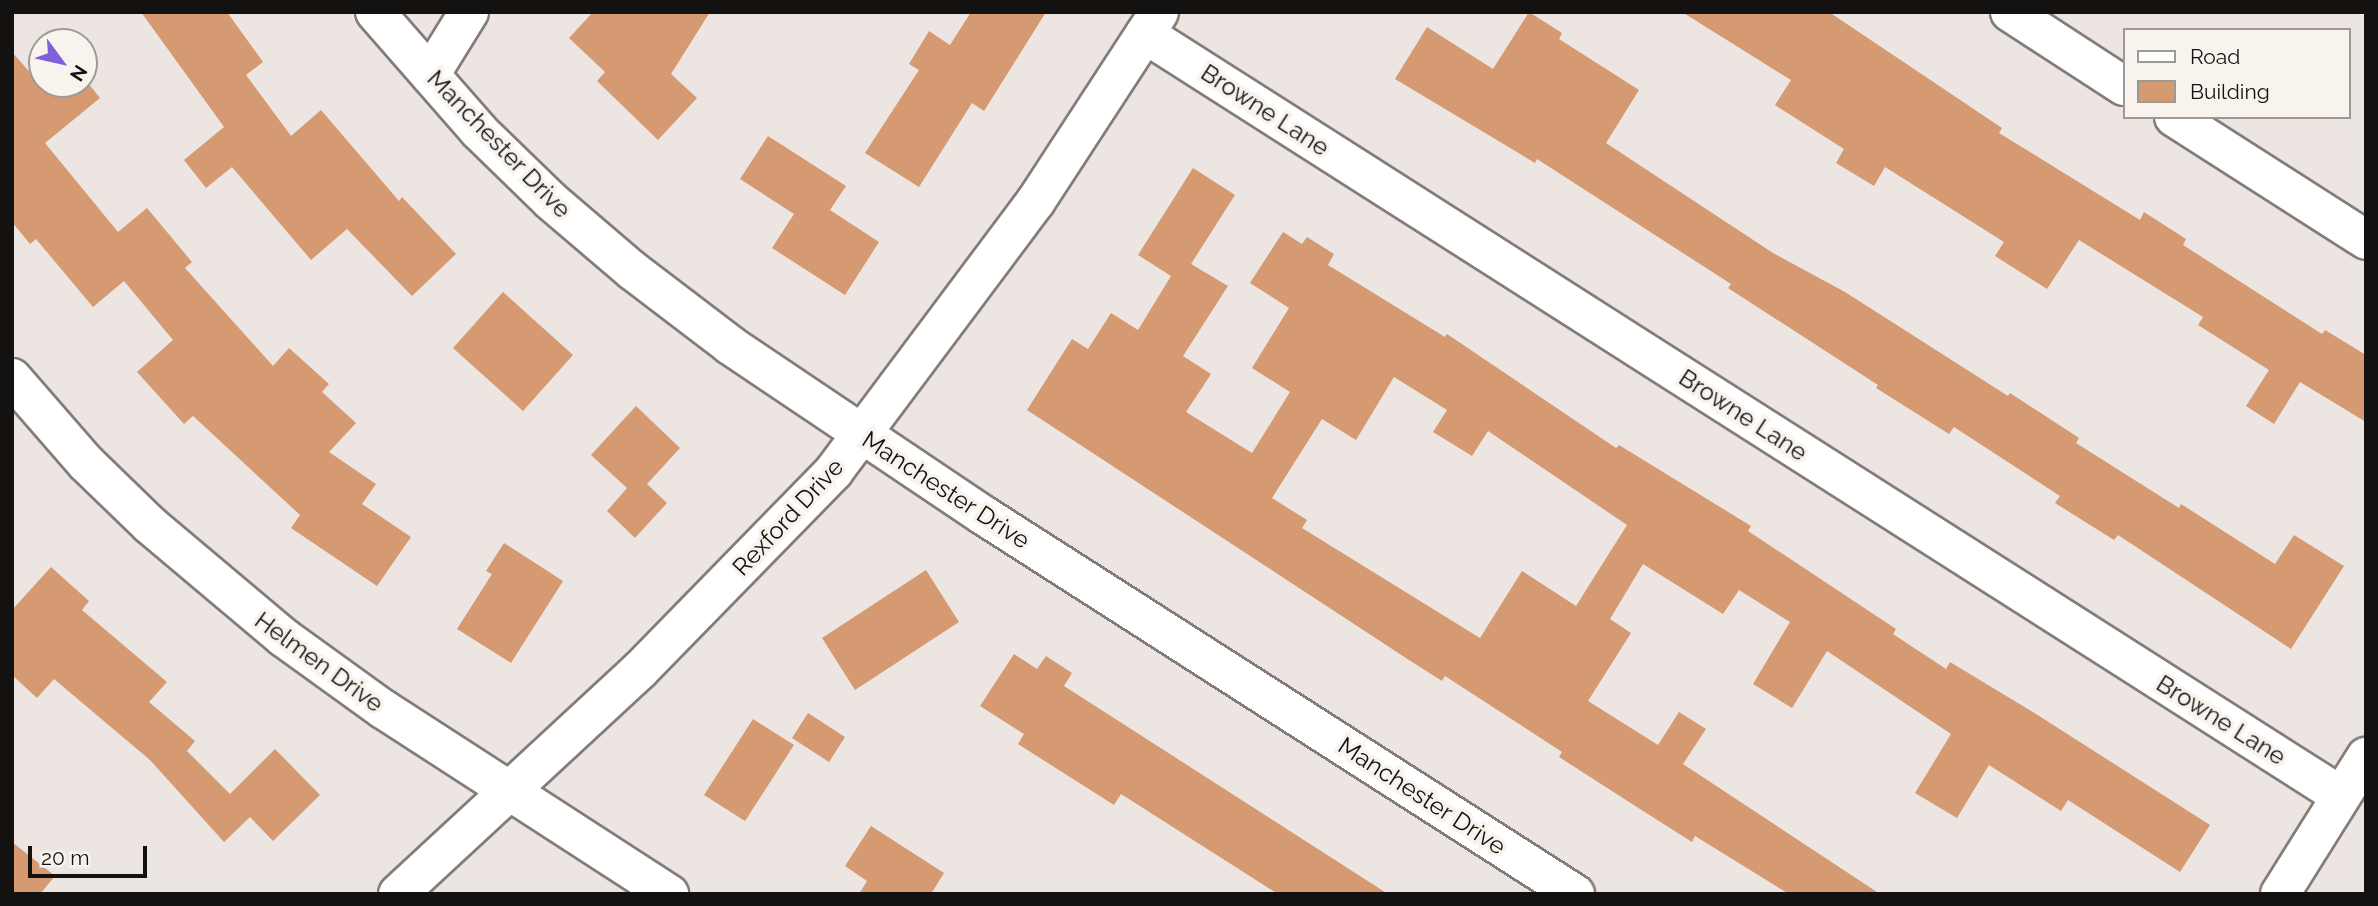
<!DOCTYPE html>
<style>
body{margin:0}
#map{position:relative;width:2378px;height:906px;overflow:hidden;background:#ece5e1;font-family:Raleway,sans-serif}
div>[style]{position:absolute}
.building>*{inset:0;background:#d59a72}
.roads{filter:drop-shadow(2px 0 #837d79) drop-shadow(-2px 0 #837d79) drop-shadow(0 2px #837d79) drop-shadow(0 -2px #837d79)}
.minor>*{height:38px;margin:-19px;padding:0 19px;transform-origin:19px;border-radius:19px;background:#fff}
.tertiary>*{height:38px;margin:-19px;padding:0 19px;transform-origin:19px;border-radius:19px;background:#fff}
.secondary>*{height:38px;margin:-19px;padding:0 19px;transform-origin:19px;border-radius:19px;background:#fff}
span{translate:-50% -50%;white-space:nowrap;text-align:center;line-height:1.15;-webkit-text-stroke:7px #f9f3ee;paint-order:stroke}
.street-label{font-size:24px;color:#141210}
.frame{position:absolute;inset:0;border:14px solid #141210;pointer-events:none}
.legend{position:absolute;left:2123px;top:28px;width:228px;height:91px;box-sizing:border-box;background:#f9f3ee;border:2px solid #9d9995;margin:0;padding:9px 12px;list-style:none;font-size:21px;color:#141210}
.legend li{display:flex;align-items:center;gap:14px;height:35px}
.legend b{width:35px;border:2px solid #9d9995}
.north{position:absolute;left:28px;top:28px;width:70px;height:70px;box-sizing:border-box;background:#f9f3ee;border:2px solid #9d9995;border-radius:50%;rotate:123deg;font-size:19px;font-weight:700;line-height:28px;text-align:center;color:#141210}
.north::after{content:'';display:block;margin:auto;width:24px;height:32px;background:#7e60db;clip-path:polygon(50% 0,100% 100%,50% 72%,0 100%)}
.scale{position:absolute;left:28px;top:846px;width:119px;height:32px;box-sizing:border-box;border:4px solid #141210;border-top:0;padding-left:9px;font-size:21px;line-height:24px;white-space:nowrap;color:#141210;-webkit-text-stroke:5px #f9f3ee;paint-order:stroke}
</style>
<div id="map">
<div class="building">
<i style="clip-path:polygon(141px 12px,227px 12px,263px 62px,246px 75px,291px 136px,321px 110px,399px 201px,402px 197px,456px 254px,412px 296px,347px 229px,311px 260px,232px 167px,206px 188px,184px 160px,224px 127px)"></i>
<i style="clip-path:polygon(593px 12px,710px 12px,671px 74px,697px 98px,658px 140px,597px 81px,605px 72px,569px 38px)"></i>
<i style="clip-path:polygon(971px 12px,1046px 12px,984px 111px,972px 103px,919px 187px,865px 153px,919px 70px,909px 64px,929px 31px,950px 45px)"></i>
<i style="clip-path:polygon(1529px 12px,1562px 33px,1559px 39px,1639px 90px,1606px 143px,1773px 253px,1845px 292px,2008px 396px,2010px 393px,2079px 438px,2076px 443px,2179px 508px,2181px 504px,2275px 564px,2294px 535px,2344px 566px,2291px 649px,2118px 535px,2114px 540px,2055px 503px,2060px 496px,1954px 427px,1949px 434px,1876px 388px,1878px 385px,1728px 288px,1731px 284px,1537px 159px,1535px 163px,1395px 79px,1427px 27px,1493px 69px)"></i>
<i style="clip-path:polygon(1682px 12px,1829px 12px,2002px 128px,1999px 133px,2140px 220px,2144px 212px,2186px 239px,2183px 245px,2322px 334px,2325px 330px,2366px 355px,2366px 422px,2300px 382px,2274px 424px,2246px 406px,2269px 370px,2198px 325px,2203px 317px,2079px 240px,2047px 289px,1995px 256px,2004px 242px,1885px 167px,1874px 186px,1836px 163px,1844px 149px,1775px 105px,1791px 80px)"></i>
<i style="clip-path:polygon(12px 52px,34px 77px,42px 70px,42px 84px,84px 84px,84px 78px,100px 98px,45px 143px,118px 232px,147px 208px,192px 262px,185px 268px,273px 366px,289px 348px,329px 384px,322px 392px,356px 423px,329px 452px,376px 484px,362px 504px,411px 537px,377px 586px,291px 528px,300px 515px,193px 416px,184px 424px,137px 372px,173px 340px,124px 281px,93px 307px,36px 239px,30px 244px,12px 222px)"></i>
<i style="clip-path:polygon(768px 136px,846px 186px,830px 210px,879px 242px,845px 295px,772px 248px,794px 214px,740px 179px)"></i>
<i style="clip-path:polygon(evenodd,1193px 168px,1235px 195px,1191px 264px,1228px 286px,1183px 356px,1211px 374px,1186px 412px,1252px 453px,1290px 392px,1252px 368px,1289px 308px,1250px 283px,1283px 232px,1302px 244px,1307px 237px,1334px 254px,1328px 265px,1445px 337px,1447px 334px,1616px 448px,1619px 445px,1751px 526px,1748px 531px,1896px 629px,1893px 634px,1946px 669px,1950px 662px,2036px 714px,2210px 825px,2180px 872px,2068px 800px,2061px 811px,1989px 765px,1957px 818px,1915px 793px,1951px 734px,1827px 651px,1792px 708px,1753px 684px,1790px 622px,1739px 590px,1723px 614px,1643px 564px,1610px 619px,1631px 633px,1588px 701px,1658px 745px,1679px 712px,1706px 729px,1683px 764px,1880px 894px,1789px 894px,1695px 836px,1692px 842px,1640px 809px,1559px 757px,1562px 752px,1445px 676px,1442px 681px,1409px 660px,1027px 410px,1072px 339px,1088px 349px,1111px 313px,1138px 330px,1171px 276px,1138px 255px,1193px 168px,1394px 377px,1447px 410px,1433px 432px,1472px 456px,1488px 431px,1627px 525px,1576px 606px,1522px 571px,1480px 638px,1302px 528px,1307px 520px,1272px 498px,1322px 419px,1356px 440px,1394px 377px)"></i>
<i style="clip-path:polygon(503px 292px,573px 355px,523px 411px,453px 348px)"></i>
<i style="clip-path:polygon(636px 406px,680px 448px,647px 484px,667px 503px,635px 538px,607px 511px,627px 488px,591px 455px)"></i>
<i style="clip-path:polygon(504px 543px,563px 581px,511px 663px,457px 629px,492px 574px,486px 571px)"></i>
<i style="clip-path:polygon(51px 567px,89px 601px,82px 610px,167px 682px,149px 702px,195px 741px,187px 751px,230px 794px,275px 749px,320px 795px,273px 841px,250px 817px,224px 842px,150px 760px,54px 679px,37px 698px,12px 675px,12px 610px)"></i>
<i style="clip-path:polygon(926px 570px,959px 622px,855px 690px,822px 638px)"></i>
<i style="clip-path:polygon(1014px 654px,1037px 669px,1046px 656px,1072px 673px,1064px 686px,1388px 894px,1278px 894px,1121px 794px,1114px 805px,1018px 744px,1024px 734px,980px 706px)"></i>
<i style="clip-path:polygon(808px 713px,845px 737px,829px 762px,792px 738px)"></i>
<i style="clip-path:polygon(753px 719px,794px 745px,745px 821px,704px 795px)"></i>
<i style="clip-path:polygon(871px 826px,944px 873px,931px 894px,859px 894px,867px 881px,845px 866px)"></i>
<i style="clip-path:polygon(12px 842px,55px 876px,40px 894px,12px 894px)"></i>
</div>
<div class="roads">
<div class="minor">
<i style="left:2010px;top:12px;width:136px;rotate:33deg"></i>
<i style="left:1145px;top:34px;width:1418px;rotate:32.5deg"></i>
<i style="left:430px;top:75px;width:74px;rotate:-58.2deg"></i>
<i style="left:2174px;top:117px;width:228px;rotate:32.6deg"></i>
<i style="left:12px;top:378px;width:113px;rotate:49deg"></i>
<i style="left:86px;top:463px;width:89px;rotate:44.1deg"></i>
<i style="left:150px;top:525px;width:174px;rotate:40.1deg"></i>
<i style="left:283px;top:637px;width:123px;rotate:35.8deg"></i>
<i style="left:383px;top:709px;width:341px;rotate:32.9deg"></i>
<i style="left:398px;top:894px;width:330px;rotate:-42.8deg"></i>
<i style="left:640px;top:670px;width:278px;rotate:-45.7deg"></i>
<i style="left:834px;top:471px;width:337px;rotate:-53.2deg"></i>
<i style="left:1036px;top:201px;width:225px;rotate:-56.9deg"></i>
</div>
<div class="tertiary">
<i style="left:375px;top:12px;width:158px;rotate:48.8deg"></i>
<i style="left:479px;top:131px;width:100px;rotate:44.2deg"></i>
<i style="left:551px;top:201px;width:108px;rotate:40.5deg"></i>
<i style="left:633px;top:271px;width:122px;rotate:37.3deg"></i>
<i style="left:730px;top:345px;width:305px;rotate:33.9deg"></i>
<i style="left:983px;top:515px;width:703px;rotate:32.63deg"></i>
</div>
<div class="secondary">
<i style="left:2280px;top:894px;width:162px;rotate:-57.9deg"></i>
</div>
</div>
<div class="street-label">
<span style="left:1265px;top:110px;rotate:33deg">Browne Lane</span>
<span style="left:499px;top:144px;rotate:46deg">Manchester Drive</span>
<span style="left:1743px;top:415px;rotate:33deg">Browne Lane</span>
<span style="left:946px;top:490px;rotate:33deg">Manchester Drive</span>
<span style="left:788px;top:517px;rotate:-47deg">Rexford Drive</span>
<span style="left:319px;top:662px;rotate:36deg">Helmen Drive</span>
<span style="left:2221px;top:720px;rotate:32deg">Browne Lane</span>
<span style="left:1422px;top:796px;rotate:33deg">Manchester Drive</span>
</div>
<div class="frame"></div>
<ul class="legend">
<li><b style="height:9px;background:#fff"></b>Road</li>
<li><b style="height:19px;background:#d59a72"></b>Building</li>
</ul>
<div class="north">N</div>
<div class="scale">20 m</div>
</div>
